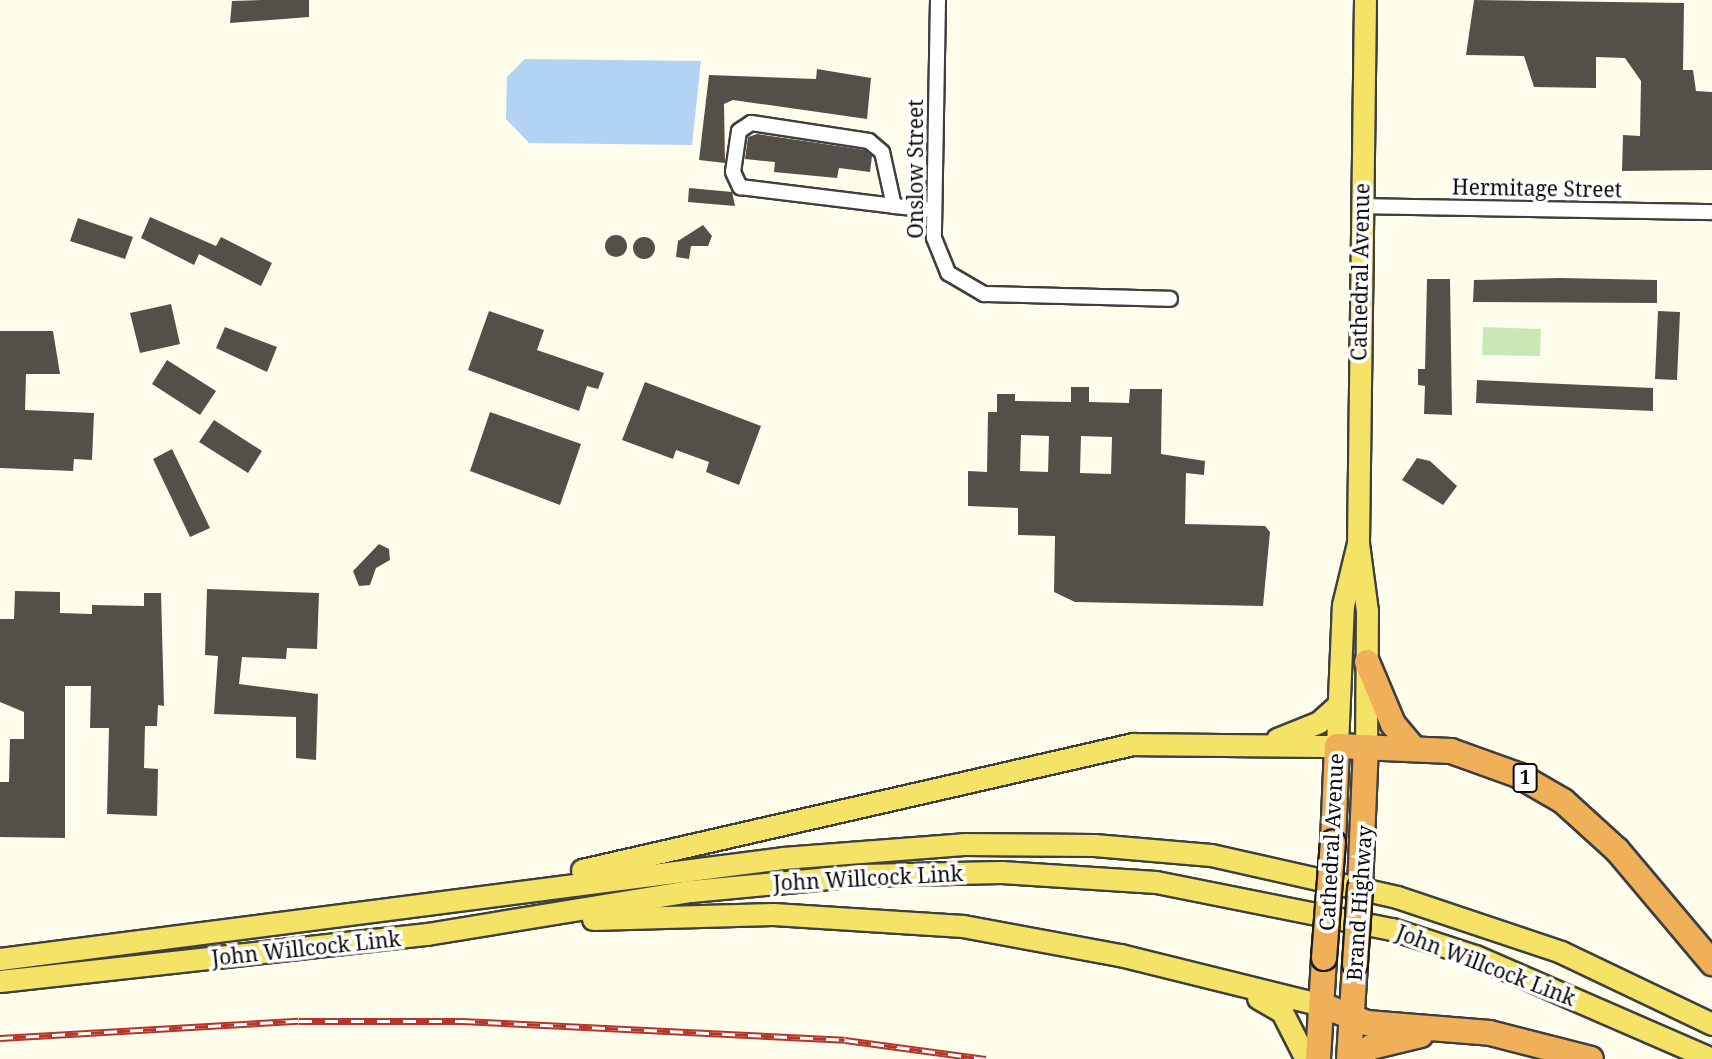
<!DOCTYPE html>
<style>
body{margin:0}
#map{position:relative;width:1712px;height:1059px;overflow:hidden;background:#fefdec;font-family:"Noto Serif",serif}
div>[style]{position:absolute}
.green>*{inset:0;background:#cae7b7}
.water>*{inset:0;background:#b3d3f4}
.building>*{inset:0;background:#544f49}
.round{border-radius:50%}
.roads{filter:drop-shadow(2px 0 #3f3f3f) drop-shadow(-2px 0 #3f3f3f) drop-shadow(0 2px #3f3f3f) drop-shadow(0 -2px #3f3f3f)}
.street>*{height:14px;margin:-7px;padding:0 7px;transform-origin:7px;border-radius:7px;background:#fff}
.primary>*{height:21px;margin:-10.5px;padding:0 10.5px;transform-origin:10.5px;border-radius:10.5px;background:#f4e367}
.highway>*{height:24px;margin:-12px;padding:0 12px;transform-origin:12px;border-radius:12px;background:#efb059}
.rail>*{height:7px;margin-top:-3.5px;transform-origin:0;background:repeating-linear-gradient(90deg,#fff 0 13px,#b7342a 0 26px);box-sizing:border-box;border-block:2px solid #b7342a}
.bridges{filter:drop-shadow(2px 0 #1d1d1d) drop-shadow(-2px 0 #1d1d1d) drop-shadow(0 2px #1d1d1d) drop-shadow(0 -2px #1d1d1d)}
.highway-bridge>*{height:24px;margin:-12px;padding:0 12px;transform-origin:12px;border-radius:12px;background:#efb059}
span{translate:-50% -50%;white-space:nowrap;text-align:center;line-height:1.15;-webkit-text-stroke:7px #fff;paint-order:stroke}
.shield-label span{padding:2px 5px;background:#fff;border:2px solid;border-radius:5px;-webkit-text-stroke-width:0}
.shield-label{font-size:19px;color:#0c0c0c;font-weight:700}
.street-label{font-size:21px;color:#0c0c0c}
</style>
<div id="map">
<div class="green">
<i style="clip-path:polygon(1483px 327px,1541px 329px,1540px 356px,1482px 355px)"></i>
</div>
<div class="water">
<i style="clip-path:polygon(525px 59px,701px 61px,692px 145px,529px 143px,506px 119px,507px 77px)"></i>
</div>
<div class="building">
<i style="clip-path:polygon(263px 0,309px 0,309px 17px,230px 23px,232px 1px)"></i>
<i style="clip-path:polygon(1474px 0,1684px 3px,1683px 70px,1693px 70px,1696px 91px,1712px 92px,1712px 170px,1622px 171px,1623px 135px,1640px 136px,1641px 81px,1625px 58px,1596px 57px,1596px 88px,1534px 87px,1524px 56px,1466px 55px)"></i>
<i style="clip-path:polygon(817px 69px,871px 78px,867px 119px,733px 100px,724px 104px,725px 163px,699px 160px,709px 75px,816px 79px)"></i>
<i style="clip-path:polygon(757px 134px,865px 150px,872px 156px,870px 172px,839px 168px,837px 178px,774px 172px,775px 162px,745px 159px,748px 137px)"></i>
<i style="clip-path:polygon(689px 188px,732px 192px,735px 206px,688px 202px)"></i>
<i style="clip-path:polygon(150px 217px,216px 246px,221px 237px,272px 263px,261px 286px,199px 254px,194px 265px,141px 238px)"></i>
<i style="clip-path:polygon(78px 218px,133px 237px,125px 259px,70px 241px)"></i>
<i style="clip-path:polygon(703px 225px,712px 236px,708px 246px,691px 246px,689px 259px,676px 257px,678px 241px)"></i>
<i class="round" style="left:605px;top:235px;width:22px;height:22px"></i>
<i class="round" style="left:633px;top:237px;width:22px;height:22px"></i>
<i style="clip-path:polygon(1560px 278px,1657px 280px,1657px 303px,1473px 302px,1474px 280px)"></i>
<i style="clip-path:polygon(1427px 279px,1450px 279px,1452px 415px,1424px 414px,1425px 386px,1418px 385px,1418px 369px,1425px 369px)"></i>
<i style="clip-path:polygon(171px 304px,180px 344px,140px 353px,130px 313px)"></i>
<i style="clip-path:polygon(489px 311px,544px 330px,537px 350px,604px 373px,598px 389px,587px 386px,579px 411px,468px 370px)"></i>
<i style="clip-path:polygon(1658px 311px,1680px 312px,1677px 380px,1655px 379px)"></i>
<i style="clip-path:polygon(225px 327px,277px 347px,267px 372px,216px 348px)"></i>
<i style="clip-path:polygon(0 331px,53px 331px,60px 374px,26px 374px,25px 410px,94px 413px,92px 460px,74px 459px,73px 471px,0 468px)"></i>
<i style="clip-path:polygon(167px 360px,216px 391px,200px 415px,152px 384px)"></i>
<i style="clip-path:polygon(1477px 380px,1653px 388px,1653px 411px,1476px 403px)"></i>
<i style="clip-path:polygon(645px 382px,761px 426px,739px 485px,706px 472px,709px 462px,676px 450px,673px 459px,622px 440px)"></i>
<i style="clip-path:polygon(evenodd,1071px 387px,1089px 387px,1089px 402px,1129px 403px,1130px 389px,1162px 389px,1161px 454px,1205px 461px,1204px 475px,1186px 473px,1185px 524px,1265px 526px,1270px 532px,1263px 606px,1075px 602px,1054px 592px,1055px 536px,1018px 535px,1018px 508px,968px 506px,968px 471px,987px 472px,988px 412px,997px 412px,997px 394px,1015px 394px,1015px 401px,1071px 402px,1071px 387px,1021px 435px,1049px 436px,1048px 472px,1020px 471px,1021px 435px,1071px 387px,1081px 436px,1112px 437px,1111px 474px,1080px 473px,1081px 436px)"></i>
<i style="clip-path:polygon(490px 412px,581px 444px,560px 505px,470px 471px)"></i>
<i style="clip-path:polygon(214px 420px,262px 451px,248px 473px,199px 442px)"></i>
<i style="clip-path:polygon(172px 449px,210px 528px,190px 537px,153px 459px)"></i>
<i style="clip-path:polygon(1417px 458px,1430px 461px,1457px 486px,1443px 505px,1402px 480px)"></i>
<i style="clip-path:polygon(379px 544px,389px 549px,390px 560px,376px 568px,370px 585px,359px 586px,353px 571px)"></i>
<i style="clip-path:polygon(207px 589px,319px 593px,317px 649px,287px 648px,286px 659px,242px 657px,239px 684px,318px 694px,316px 760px,296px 758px,296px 717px,214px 714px,218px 656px,205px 655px)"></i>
<i style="clip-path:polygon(15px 591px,60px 592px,60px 613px,92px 614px,92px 605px,144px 606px,144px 593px,161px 593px,164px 706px,158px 705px,157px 726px,145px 726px,144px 768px,158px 769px,157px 816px,107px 814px,109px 728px,90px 728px,91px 686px,65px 686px,65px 838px,0 837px,0 782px,9px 782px,10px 739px,24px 739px,24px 712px,0 702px,0 619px,14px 619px)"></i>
</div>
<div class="roads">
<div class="street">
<i style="left:938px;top:0;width:238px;rotate:91deg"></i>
<i style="left:934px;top:238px;width:38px;rotate:68deg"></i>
<i style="left:948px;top:273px;width:42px;rotate:30.3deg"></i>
<i style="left:984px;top:294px;width:186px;rotate:1.5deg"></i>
<i style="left:894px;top:206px;width:55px;rotate:-102.5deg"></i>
<i style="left:882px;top:152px;width:17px;rotate:-140deg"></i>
<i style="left:869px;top:141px;width:119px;rotate:-171.3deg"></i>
<i style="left:751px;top:123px;width:14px;rotate:146deg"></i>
<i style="left:739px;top:131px;width:41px;rotate:98.3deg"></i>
<i style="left:733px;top:172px;width:17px;rotate:65deg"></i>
<i style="left:740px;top:187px;width:155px;rotate:7deg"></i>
<i style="left:894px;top:206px;width:40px;rotate:5.7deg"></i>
<i style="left:1361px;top:206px;width:351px;rotate:1deg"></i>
</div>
<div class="primary">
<i style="left:1365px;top:0;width:543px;rotate:90.74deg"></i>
<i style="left:1358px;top:543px;width:69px;rotate:82.5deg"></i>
<i style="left:1367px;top:611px;width:136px;rotate:90.4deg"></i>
<i style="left:1277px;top:739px;width:45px;rotate:-22deg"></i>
<i style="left:1319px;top:722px;width:25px;rotate:-42deg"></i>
<i style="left:582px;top:870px;width:565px;rotate:-12.88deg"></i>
<i style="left:1133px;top:744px;width:204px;rotate:0.6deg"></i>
<i style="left:1337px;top:746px;width:141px;rotate:-87.6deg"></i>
<i style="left:1343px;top:605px;width:64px;rotate:-76.4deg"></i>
<i style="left:593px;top:919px;width:180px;rotate:-1.6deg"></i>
<i style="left:773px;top:914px;width:190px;rotate:3.6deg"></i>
<i style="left:963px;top:926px;width:160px;rotate:10.5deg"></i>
<i style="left:1120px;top:955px;width:208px;rotate:13.9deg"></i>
<i style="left:0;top:959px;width:789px;rotate:-7.35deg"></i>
<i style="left:783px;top:858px;width:181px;rotate:-4.4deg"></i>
<i style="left:963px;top:844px;width:131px;rotate:0.4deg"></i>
<i style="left:1094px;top:845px;width:117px;rotate:4.9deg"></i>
<i style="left:1211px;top:855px;width:191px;rotate:12.7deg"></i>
<i style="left:1397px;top:897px;width:173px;rotate:18.5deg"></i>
<i style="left:1561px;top:952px;width:167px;rotate:25.5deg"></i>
<i style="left:0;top:981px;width:430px;rotate:-6.3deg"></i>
<i style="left:427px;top:934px;width:267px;rotate:-9.3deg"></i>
<i style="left:691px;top:891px;width:170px;rotate:-5.4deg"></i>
<i style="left:860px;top:875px;width:141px;rotate:-1.2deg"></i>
<i style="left:1001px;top:872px;width:155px;rotate:3.7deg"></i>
<i style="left:1156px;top:882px;width:241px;rotate:11.3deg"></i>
<i style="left:1392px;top:929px;width:87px;rotate:18deg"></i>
<i style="left:1475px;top:956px;width:258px;rotate:23.5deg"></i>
<i style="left:1258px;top:998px;width:28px;rotate:30deg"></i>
<i style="left:1282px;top:1012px;width:53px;rotate:62.9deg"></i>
</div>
<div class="highway">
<i style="left:1367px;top:662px;width:67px;rotate:67.2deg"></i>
<i style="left:1393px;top:724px;width:31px;rotate:50deg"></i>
<i style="left:1333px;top:842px;width:96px;rotate:-87.6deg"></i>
<i style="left:1337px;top:746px;width:114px;rotate:2.5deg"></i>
<i style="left:1451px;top:751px;width:71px;rotate:19.7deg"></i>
<i style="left:1518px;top:775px;width:52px;rotate:30deg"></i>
<i style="left:1563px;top:801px;width:73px;rotate:42.2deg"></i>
<i style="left:1617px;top:850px;width:148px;rotate:49.9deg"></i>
<i style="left:1360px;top:888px;width:141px;rotate:-87.6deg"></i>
<i style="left:1322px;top:1005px;width:48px;rotate:21.8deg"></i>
<i style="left:1367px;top:1023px;width:123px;rotate:4.6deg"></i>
<i style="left:1490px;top:1033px;width:104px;rotate:14.4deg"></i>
<i style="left:1318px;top:1059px;width:101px;rotate:-86.6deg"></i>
<i style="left:1349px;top:1059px;width:95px;rotate:-86.4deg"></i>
<i style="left:1355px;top:1059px;width:20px;rotate:-37deg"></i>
<i style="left:1371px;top:1047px;width:51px;rotate:-13.5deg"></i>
</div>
</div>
<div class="rail">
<i style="left:0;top:1038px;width:299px;rotate:-3.3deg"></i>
<i style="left:299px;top:1021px;width:163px"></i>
<i style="left:462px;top:1021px;width:383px;rotate:2.8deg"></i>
<i style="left:845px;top:1040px;width:142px;rotate:7.7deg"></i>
</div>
<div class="bridges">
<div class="highway-bridge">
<i style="left:1324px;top:958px;width:116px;rotate:-85.6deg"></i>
<i style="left:1355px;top:964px;width:76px;rotate:-86.2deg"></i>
</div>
</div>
<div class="shield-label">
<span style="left:1525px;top:778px">1</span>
</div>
<div class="street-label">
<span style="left:915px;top:169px;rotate:-90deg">Onslow Street</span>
<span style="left:1537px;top:188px;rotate:1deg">Hermitage Street</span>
<span style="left:1360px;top:272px;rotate:-89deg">Cathedral Avenue</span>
<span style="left:1331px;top:842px;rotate:-87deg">Cathedral Avenue</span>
<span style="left:868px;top:878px;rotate:-3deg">John Willcock Link</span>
<span style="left:1359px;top:903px;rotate:-86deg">Brand Highway</span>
<span style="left:306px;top:948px;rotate:-6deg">John Willcock Link</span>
<span style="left:1486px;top:965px;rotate:21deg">John Willcock Link</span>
</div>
</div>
